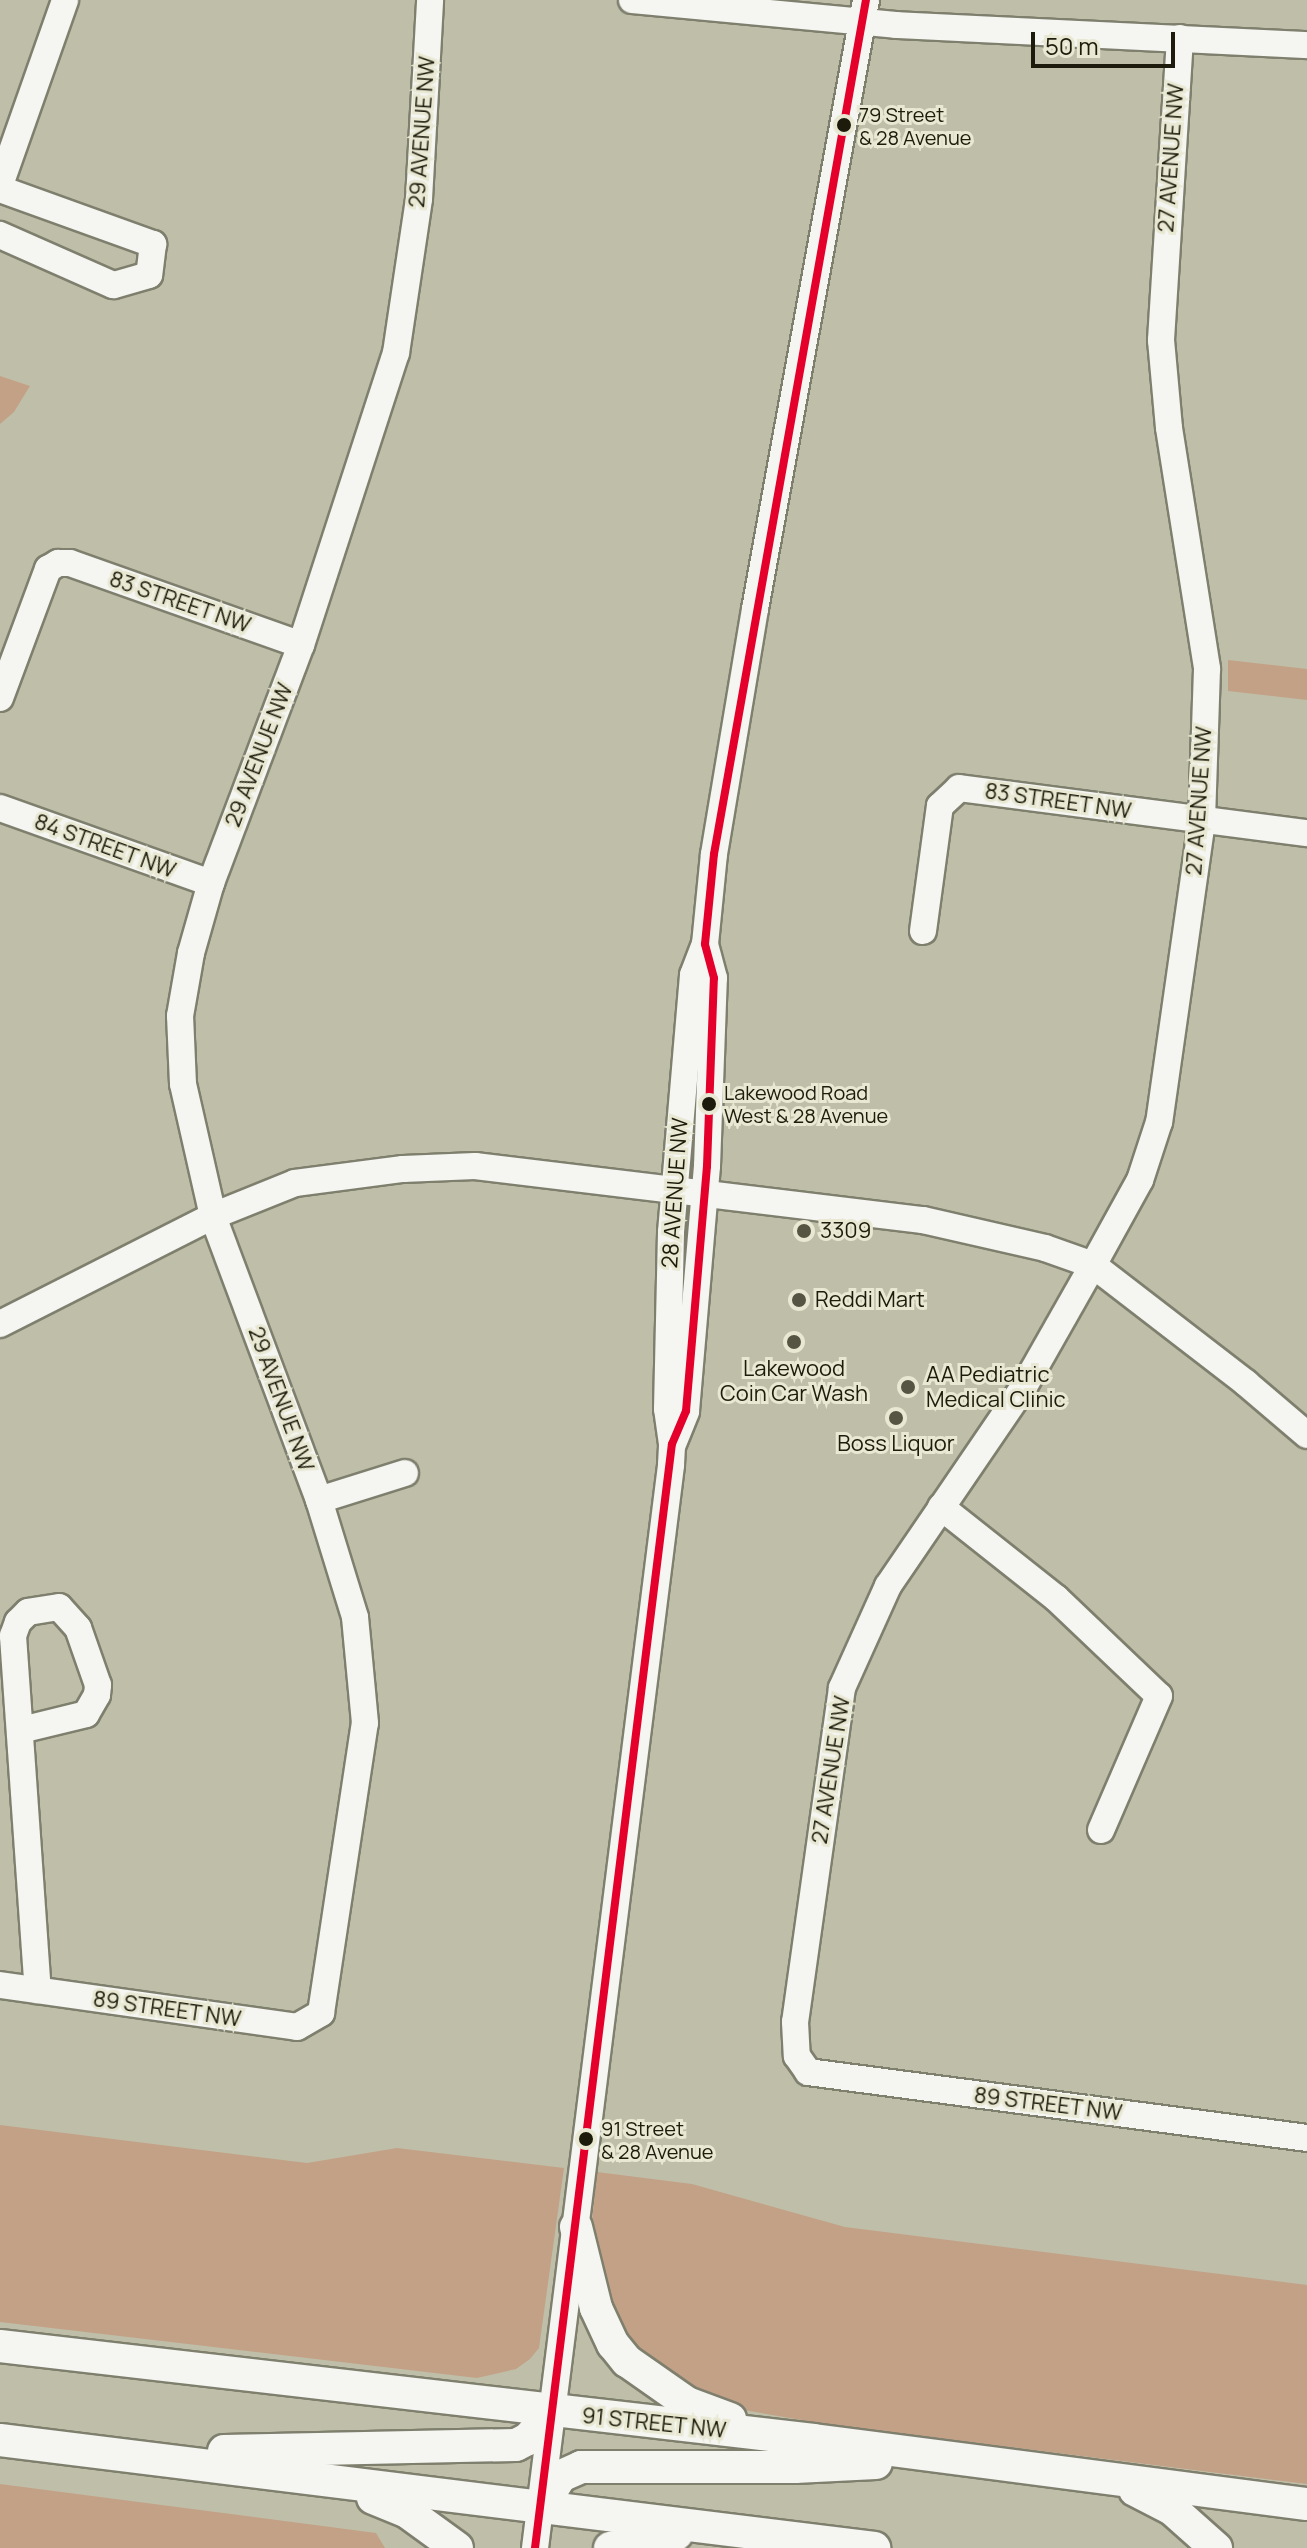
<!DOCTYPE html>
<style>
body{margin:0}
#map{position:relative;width:1307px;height:2548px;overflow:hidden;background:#bfbfa9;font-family:Manrope,sans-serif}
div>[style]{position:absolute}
.green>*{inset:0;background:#c3a186}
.roads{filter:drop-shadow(2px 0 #7f7f6e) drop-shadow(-2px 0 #7f7f6e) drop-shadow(0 2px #7f7f6e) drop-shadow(0 -2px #7f7f6e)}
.minor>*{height:26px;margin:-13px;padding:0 13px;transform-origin:13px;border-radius:13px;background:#f5f5f2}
.major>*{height:32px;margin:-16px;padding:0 16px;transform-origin:16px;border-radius:16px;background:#f5f5f2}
.bus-1>*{height:8px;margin:-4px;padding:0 4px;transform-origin:4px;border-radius:4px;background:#e4002b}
.dots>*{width:22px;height:22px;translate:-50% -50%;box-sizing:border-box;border:4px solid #e8e8d3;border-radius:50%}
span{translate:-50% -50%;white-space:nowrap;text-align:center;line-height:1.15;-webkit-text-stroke:6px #e8e8d3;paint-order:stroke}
.bus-label{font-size:20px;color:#1d1c0c}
.left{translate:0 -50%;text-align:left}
.street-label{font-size:22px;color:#1d1c0c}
.poi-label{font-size:22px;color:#1d1c0c}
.scale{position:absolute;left:1031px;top:32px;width:144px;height:36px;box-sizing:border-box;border:4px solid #1d1c0c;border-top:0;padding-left:10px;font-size:24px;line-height:28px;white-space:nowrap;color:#1d1c0c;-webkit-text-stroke:6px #e8e8d3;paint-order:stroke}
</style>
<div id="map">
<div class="green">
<i style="clip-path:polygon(0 376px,30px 386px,14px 412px,0 424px)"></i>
<i style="clip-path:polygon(1228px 660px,1307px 669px,1307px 700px,1228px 691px)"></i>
<i style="clip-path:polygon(0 2125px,307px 2163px,397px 2148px,564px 2168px,539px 2348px,530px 2359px,516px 2369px,477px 2378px,0 2322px)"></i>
<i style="clip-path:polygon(597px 2172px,692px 2184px,845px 2227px,1307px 2285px,1307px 2484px,825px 2424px,738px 2409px,655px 2370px,613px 2324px,591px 2231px)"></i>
<i style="clip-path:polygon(0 2484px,376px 2533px,385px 2548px,0 2548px)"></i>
</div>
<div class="roads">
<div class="minor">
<i style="left:632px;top:0;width:265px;rotate:5.4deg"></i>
<i style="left:896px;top:25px;width:411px;rotate:2.8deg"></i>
<i style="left:1180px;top:38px;width:303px;rotate:93.6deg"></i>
<i style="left:1161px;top:340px;width:88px;rotate:84.8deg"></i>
<i style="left:1169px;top:428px;width:244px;rotate:81deg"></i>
<i style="left:1207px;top:669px;width:152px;rotate:91.9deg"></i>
<i style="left:1202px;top:821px;width:304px;rotate:98.1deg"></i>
<i style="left:1159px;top:1122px;width:61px;rotate:108.1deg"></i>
<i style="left:1140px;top:1180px;width:97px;rotate:118.9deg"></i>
<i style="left:1093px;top:1265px;width:142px;rotate:119.6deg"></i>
<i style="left:1023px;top:1388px;width:240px;rotate:124.3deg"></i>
<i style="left:888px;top:1586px;width:112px;rotate:114.3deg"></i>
<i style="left:842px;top:1688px;width:337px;rotate:98deg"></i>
<i style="left:795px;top:2022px;width:34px;rotate:87deg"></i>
<i style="left:797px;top:2056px;width:19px;rotate:55deg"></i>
<i style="left:808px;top:2072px;width:503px;rotate:7.53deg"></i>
<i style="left:0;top:185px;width:196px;rotate:-70.6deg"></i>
<i style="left:0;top:189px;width:163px;rotate:19.8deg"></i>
<i style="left:153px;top:244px;width:31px;rotate:97deg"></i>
<i style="left:149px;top:275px;width:37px;rotate:164deg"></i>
<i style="left:113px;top:285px;width:124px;rotate:-156.1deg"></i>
<i style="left:0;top:698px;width:138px;rotate:-69.6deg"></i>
<i style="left:48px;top:569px;width:12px;rotate:-31deg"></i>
<i style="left:58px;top:563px;width:12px"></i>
<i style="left:70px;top:563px;width:245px;rotate:19.5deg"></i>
<i style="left:0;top:808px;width:224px;rotate:19.6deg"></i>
<i style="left:923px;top:931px;width:126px;rotate:-82.3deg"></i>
<i style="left:940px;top:806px;width:26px;rotate:-43deg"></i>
<i style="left:959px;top:788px;width:351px;rotate:7.4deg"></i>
<i style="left:0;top:1324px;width:239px;rotate:-26.9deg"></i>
<i style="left:213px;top:1216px;width:88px;rotate:-21.9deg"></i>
<i style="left:295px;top:1183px;width:109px;rotate:-7.4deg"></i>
<i style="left:403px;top:1169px;width:72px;rotate:-2.4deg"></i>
<i style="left:475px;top:1166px;width:451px;rotate:6.9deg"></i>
<i style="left:923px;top:1220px;width:125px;rotate:12.9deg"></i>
<i style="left:1045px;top:1248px;width:51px;rotate:19.5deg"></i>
<i style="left:1093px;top:1265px;width:193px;rotate:37.6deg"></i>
<i style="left:1246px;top:1383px;width:80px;rotate:40.4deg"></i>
<i style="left:673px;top:1444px;width:35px;rotate:-68deg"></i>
<i style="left:686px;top:1411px;width:246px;rotate:-85.1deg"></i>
<i style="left:707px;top:1166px;width:188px;rotate:-87.9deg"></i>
<i style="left:714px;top:978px;width:35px;rotate:-105deg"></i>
<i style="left:319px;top:1500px;width:90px;rotate:-17.4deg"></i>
<i style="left:941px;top:1507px;width:147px;rotate:38.4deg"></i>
<i style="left:1056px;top:1598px;width:142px;rotate:43.6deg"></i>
<i style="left:1159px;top:1696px;width:146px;rotate:113.4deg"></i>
<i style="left:21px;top:1730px;width:67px;rotate:-13.8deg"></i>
<i style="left:86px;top:1714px;width:22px;rotate:-60deg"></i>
<i style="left:97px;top:1695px;width:10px;rotate:-84deg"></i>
<i style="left:98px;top:1685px;width:60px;rotate:-109.3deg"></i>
<i style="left:78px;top:1628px;width:28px;rotate:-132deg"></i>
<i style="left:59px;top:1607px;width:31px;rotate:171deg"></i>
<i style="left:28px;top:1612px;width:14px;rotate:135deg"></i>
<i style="left:18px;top:1622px;width:15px;rotate:110deg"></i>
<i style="left:13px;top:1636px;width:355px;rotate:86deg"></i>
<i style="left:0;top:1985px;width:300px;rotate:8deg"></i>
<i style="left:297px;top:2027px;width:28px;rotate:-30deg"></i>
<i style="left:321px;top:2013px;width:293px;rotate:-81.4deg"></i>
<i style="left:365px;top:1723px;width:106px;rotate:-95.4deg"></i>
<i style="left:355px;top:1617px;width:122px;rotate:-107.1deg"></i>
<i style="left:319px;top:1500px;width:303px;rotate:-110.5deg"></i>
<i style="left:213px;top:1216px;width:135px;rotate:-102.8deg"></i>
<i style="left:183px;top:1084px;width:68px;rotate:-92.5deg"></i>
<i style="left:180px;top:1016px;width:64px;rotate:-80.1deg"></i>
<i style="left:191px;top:953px;width:73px;rotate:-74.1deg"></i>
<i style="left:211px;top:883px;width:254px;rotate:-69.3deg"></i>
<i style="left:301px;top:645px;width:307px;rotate:-72deg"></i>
<i style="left:396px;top:353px;width:156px;rotate:-81.5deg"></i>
<i style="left:419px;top:199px;width:199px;rotate:-86.8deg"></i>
<i style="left:535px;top:2548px;width:1092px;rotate:-82.84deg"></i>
<i style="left:671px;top:1465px;width:21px;rotate:-87deg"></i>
<i style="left:672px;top:1444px;width:35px;rotate:-98deg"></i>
<i style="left:667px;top:1409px;width:177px;rotate:-88.7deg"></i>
<i style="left:671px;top:1232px;width:258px;rotate:-85.1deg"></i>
<i style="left:693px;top:975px;width:33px;rotate:-69deg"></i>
<i style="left:705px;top:944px;width:90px;rotate:-84.3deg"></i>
<i style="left:714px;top:854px;width:248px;rotate:-80.5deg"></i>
<i style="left:755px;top:609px;width:619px;rotate:-79.67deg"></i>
</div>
<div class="major">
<i style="left:576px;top:2227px;width:83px;rotate:76.1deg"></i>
<i style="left:596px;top:2308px;width:40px;rotate:65deg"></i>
<i style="left:613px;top:2344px;width:22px;rotate:51deg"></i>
<i style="left:627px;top:2361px;width:73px;rotate:35deg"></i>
<i style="left:687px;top:2403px;width:46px;rotate:20.4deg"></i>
<i style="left:0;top:2346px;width:819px;rotate:6.59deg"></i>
<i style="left:814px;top:2440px;width:497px;rotate:7.4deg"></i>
<i style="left:0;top:2440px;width:881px;rotate:7.04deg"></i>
<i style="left:224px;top:2451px;width:292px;rotate:-1.2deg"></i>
<i style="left:516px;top:2445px;width:13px;rotate:-27deg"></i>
<i style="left:528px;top:2439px;width:37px;rotate:-49deg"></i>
<i style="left:1135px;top:2490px;width:42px;rotate:27.2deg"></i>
<i style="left:1172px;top:2509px;width:59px;rotate:41.6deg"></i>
<i style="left:373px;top:2498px;width:35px;rotate:22deg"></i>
<i style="left:406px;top:2511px;width:63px;rotate:36deg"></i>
<i style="left:540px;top:2509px;width:39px;rotate:-58deg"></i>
<i style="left:561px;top:2476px;width:22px;rotate:-24deg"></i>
<i style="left:581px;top:2467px;width:214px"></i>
<i style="left:795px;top:2467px;width:81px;rotate:-2.8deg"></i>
<i style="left:610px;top:2548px;width:68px;rotate:-11.8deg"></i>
</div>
</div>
<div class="bus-1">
<i style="left:535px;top:2548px;width:1112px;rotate:-82.93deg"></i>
<i style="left:672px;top:1444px;width:36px;rotate:-67deg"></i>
<i style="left:686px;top:1411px;width:246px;rotate:-85.1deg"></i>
<i style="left:707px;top:1166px;width:188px;rotate:-87.9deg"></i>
<i style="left:714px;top:978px;width:35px;rotate:-105deg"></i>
<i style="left:705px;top:944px;width:90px;rotate:-84.3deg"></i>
<i style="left:714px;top:854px;width:867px;rotate:-79.91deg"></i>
</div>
<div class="dots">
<i style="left:844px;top:125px;background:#1d1c0c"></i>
<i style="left:709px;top:1104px;background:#1d1c0c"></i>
<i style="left:804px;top:1231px;background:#565543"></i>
<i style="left:799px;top:1300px;background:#565543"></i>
<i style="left:794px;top:1342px;background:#565543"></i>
<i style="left:908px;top:1387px;background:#565543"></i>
<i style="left:896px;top:1418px;background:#565543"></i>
<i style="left:586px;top:2139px;background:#1d1c0c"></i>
</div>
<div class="bus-label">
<span class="left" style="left:859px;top:126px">79 Street<br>&amp; 28 Avenue</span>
<span class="left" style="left:724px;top:1104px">Lakewood Road<br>West &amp; 28 Avenue</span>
<span class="left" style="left:601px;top:2140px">91 Street<br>&amp; 28 Avenue</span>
</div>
<div class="street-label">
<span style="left:422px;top:132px;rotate:-86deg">29 AVENUE NW</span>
<span style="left:1171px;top:158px;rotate:-86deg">27 AVENUE NW</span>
<span style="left:180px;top:602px;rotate:19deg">83 STREET NW</span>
<span style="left:259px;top:755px;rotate:-69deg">29 AVENUE NW</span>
<span style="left:1058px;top:801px;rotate:8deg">83 STREET NW</span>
<span style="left:1199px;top:801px;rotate:-86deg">27 AVENUE NW</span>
<span style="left:105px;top:846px;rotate:20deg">84 STREET NW</span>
<span style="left:675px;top:1193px;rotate:-86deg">28 AVENUE NW</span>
<span style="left:281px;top:1399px;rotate:70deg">29 AVENUE NW</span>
<span style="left:831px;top:1770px;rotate:-81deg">27 AVENUE NW</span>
<span style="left:167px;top:2009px;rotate:8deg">89 STREET NW</span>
<span style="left:1048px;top:2104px;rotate:7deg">89 STREET NW</span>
<span style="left:654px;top:2423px;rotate:6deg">91 STREET NW</span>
</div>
<div class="poi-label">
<span class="left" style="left:820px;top:1231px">3309</span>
<span class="left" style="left:815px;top:1300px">Reddi Mart</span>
<span style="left:794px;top:1381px">Lakewood<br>Coin Car Wash</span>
<span class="left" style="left:926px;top:1387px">AA Pediatric<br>Medical Clinic</span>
<span style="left:896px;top:1444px">Boss Liquor</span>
</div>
<div class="scale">50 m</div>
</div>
